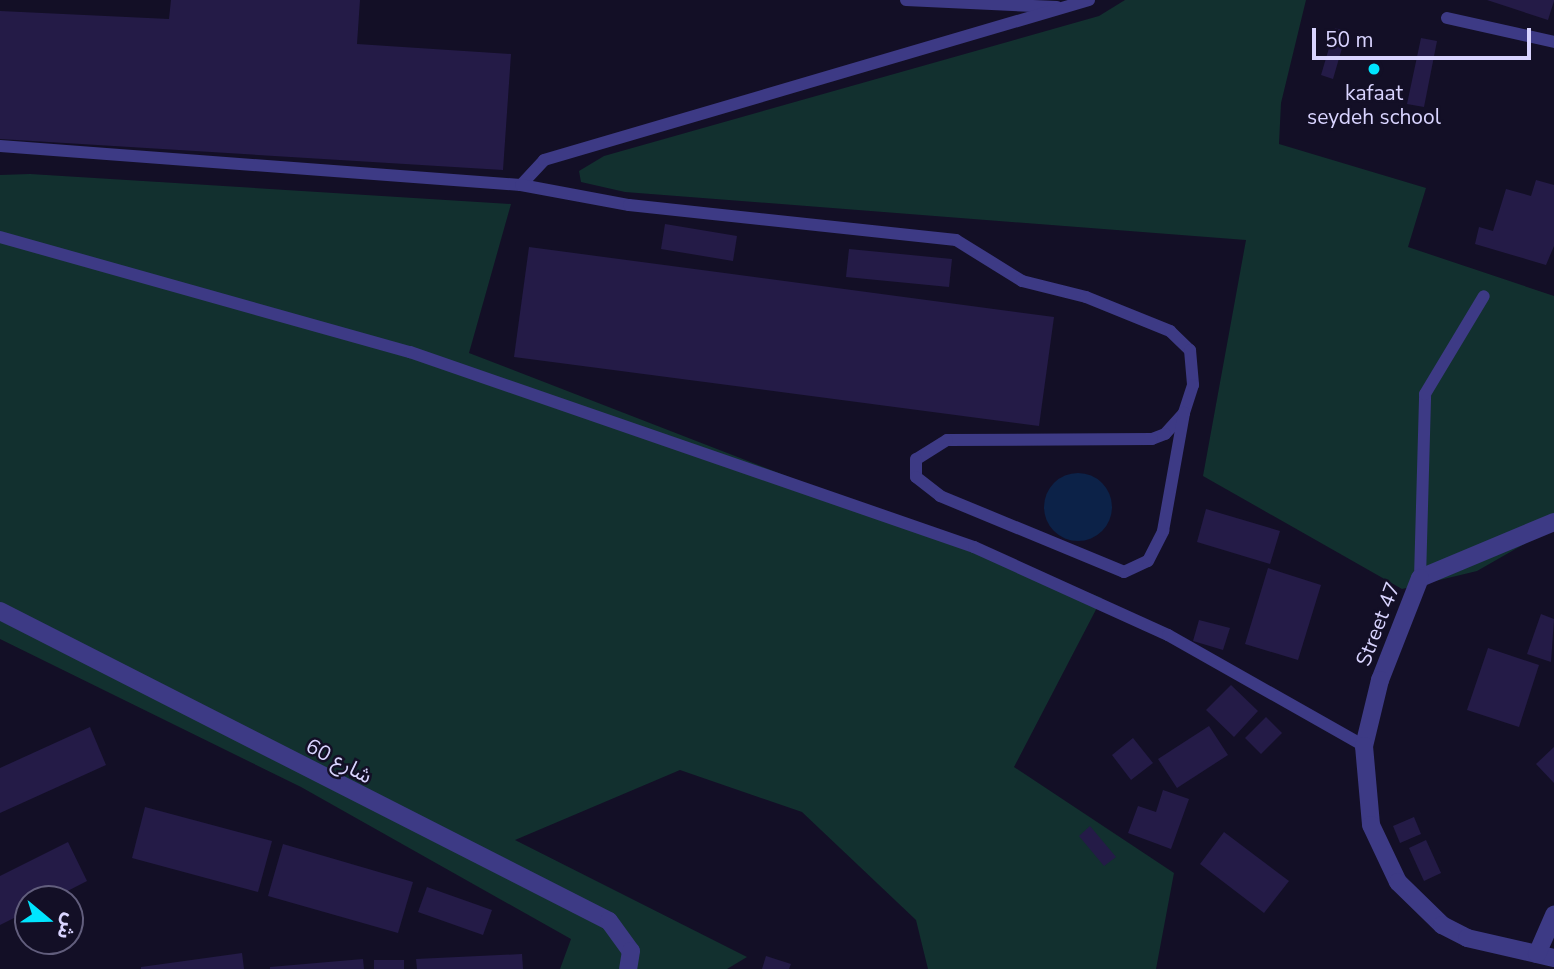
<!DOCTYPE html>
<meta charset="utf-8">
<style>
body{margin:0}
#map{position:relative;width:1554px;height:969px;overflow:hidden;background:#130f26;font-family:"Nunito Sans","Noto Sans Arabic",sans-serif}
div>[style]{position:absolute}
.green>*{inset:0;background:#12302f}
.water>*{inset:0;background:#0c2248}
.round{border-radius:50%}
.building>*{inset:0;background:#241b47}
.lane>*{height:12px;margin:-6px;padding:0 6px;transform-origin:6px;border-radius:6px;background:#3d3a85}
.street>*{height:18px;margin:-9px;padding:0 9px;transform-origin:9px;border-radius:9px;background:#3d3a85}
.dots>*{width:19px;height:19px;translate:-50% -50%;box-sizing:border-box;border:4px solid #130f26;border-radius:50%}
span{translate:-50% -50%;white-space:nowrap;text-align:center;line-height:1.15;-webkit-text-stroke:5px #130f26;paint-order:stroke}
.poi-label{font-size:21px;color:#d9d4ff}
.street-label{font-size:21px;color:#d9d4ff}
.north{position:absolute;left:14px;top:885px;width:70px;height:70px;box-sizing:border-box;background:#130f26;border:2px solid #625e7d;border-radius:50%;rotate:109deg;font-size:19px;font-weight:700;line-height:28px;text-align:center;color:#d9d4ff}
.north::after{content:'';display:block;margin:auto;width:24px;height:32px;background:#00e5ff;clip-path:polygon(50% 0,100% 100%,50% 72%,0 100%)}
.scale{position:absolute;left:1312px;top:28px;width:219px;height:32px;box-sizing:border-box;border:4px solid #d9d4ff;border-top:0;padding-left:9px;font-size:21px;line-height:24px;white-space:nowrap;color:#d9d4ff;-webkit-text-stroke:5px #130f26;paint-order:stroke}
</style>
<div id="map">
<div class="green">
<i style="clip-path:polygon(1125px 0,1306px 0,1281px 103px,1279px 144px,1426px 188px,1408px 247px,1554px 296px,1554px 527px,1477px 571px,1402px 589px,1203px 476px,1246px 240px,625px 192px,581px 182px,579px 171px,604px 156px,1099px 16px)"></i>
<i style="clip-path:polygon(30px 174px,511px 204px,469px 353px,1102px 598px,1014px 767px,1174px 873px,1156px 969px,928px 969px,916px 920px,802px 812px,680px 770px,515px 840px,747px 957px,727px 969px,560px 969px,571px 939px,301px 787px,0 639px,0 175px)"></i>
</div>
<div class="water">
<i class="round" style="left:1044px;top:473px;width:68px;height:68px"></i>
</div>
<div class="building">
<i style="clip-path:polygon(171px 0,360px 0,357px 44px,511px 54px,503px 170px,0 139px,0 11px,169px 19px)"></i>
<i style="clip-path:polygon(1487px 0,1554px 0,1554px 1px,1548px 20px)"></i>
<i style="clip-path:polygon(1335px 28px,1347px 31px,1333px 79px,1321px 75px)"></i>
<i style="clip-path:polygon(1421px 38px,1437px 41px,1424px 107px,1407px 104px)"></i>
<i style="clip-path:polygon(1536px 180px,1554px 185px,1554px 246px,1546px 265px,1475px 244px,1479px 227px,1493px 231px,1506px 189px,1531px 196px)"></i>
<i style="clip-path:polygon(665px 224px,737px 236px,733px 261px,661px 249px)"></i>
<i style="clip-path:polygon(529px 247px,1054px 317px,1039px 426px,514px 357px)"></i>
<i style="clip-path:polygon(849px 249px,952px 259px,949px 287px,846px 277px)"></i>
<i style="clip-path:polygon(1206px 509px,1280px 531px,1270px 564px,1197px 542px)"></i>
<i style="clip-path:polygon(1268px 568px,1321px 585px,1298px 660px,1245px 644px)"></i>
<i style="clip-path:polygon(1541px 614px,1554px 619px,1551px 662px,1527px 654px)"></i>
<i style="clip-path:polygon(1199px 620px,1230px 628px,1223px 650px,1193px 641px)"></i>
<i style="clip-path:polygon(1488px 648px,1539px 665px,1519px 727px,1467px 710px)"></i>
<i style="clip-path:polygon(1231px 685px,1258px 711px,1234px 737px,1206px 710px)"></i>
<i style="clip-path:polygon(1266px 717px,1282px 733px,1261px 754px,1245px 738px)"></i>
<i style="clip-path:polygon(1209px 726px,1228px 755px,1177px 788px,1158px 759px)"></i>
<i style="clip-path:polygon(90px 727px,106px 765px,0 813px,0 768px)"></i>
<i style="clip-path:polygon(1133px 738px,1153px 763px,1131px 780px,1112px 755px)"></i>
<i style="clip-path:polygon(1554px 747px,1554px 783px,1536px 764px)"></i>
<i style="clip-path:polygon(1163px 790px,1189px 799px,1171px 849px,1128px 833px,1138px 806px,1156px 812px)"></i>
<i style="clip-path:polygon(145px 807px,272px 841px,258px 892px,132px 858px)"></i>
<i style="clip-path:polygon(1414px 817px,1421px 834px,1400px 843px,1393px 826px)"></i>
<i style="clip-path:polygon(1090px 826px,1116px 857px,1104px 866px,1079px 836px)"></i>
<i style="clip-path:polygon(1224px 832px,1289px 881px,1264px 913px,1200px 864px)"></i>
<i style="clip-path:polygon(1426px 840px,1441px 873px,1424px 881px,1409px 848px)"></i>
<i style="clip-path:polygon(68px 842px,87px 881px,52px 899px,28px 899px,28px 911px,0 925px,0 876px)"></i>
<i style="clip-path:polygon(283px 844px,413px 882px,398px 933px,268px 896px)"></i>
<i style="clip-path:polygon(427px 887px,492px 910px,483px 935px,418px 912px)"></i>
<i style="clip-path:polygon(242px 953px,244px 969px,141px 969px,141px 967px)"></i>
<i style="clip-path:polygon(522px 954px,523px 969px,417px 969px,416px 959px)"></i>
<i style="clip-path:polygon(766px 956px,791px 964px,789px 969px,762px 969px)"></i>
<i style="clip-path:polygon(363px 959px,364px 969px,270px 969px,270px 967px)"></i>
<i style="clip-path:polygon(374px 960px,404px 960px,404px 969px,374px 969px)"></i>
</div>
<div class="lane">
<i style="left:906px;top:0;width:151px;rotate:2.7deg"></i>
<i style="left:1447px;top:18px;width:110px;rotate:12.6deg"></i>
<i style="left:0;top:146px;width:522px;rotate:4.28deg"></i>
<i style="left:521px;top:185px;width:34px;rotate:-47deg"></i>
<i style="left:544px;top:160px;width:568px;rotate:-16.36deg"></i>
<i style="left:521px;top:185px;width:110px;rotate:10.5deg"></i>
<i style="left:629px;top:205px;width:329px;rotate:6.1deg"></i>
<i style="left:956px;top:240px;width:78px;rotate:31.8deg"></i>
<i style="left:1022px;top:281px;width:66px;rotate:14deg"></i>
<i style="left:1086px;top:297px;width:91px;rotate:22deg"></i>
<i style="left:1170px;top:331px;width:28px;rotate:44deg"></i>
<i style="left:1190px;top:350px;width:35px;rotate:85deg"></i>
<i style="left:1193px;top:385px;width:29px;rotate:108deg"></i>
<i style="left:1184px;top:413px;width:28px;rotate:132deg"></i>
<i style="left:1165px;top:434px;width:14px;rotate:159deg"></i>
<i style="left:1152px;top:439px;width:205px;rotate:179.7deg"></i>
<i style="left:947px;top:440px;width:36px;rotate:148deg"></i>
<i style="left:916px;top:459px;width:18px;rotate:90deg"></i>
<i style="left:916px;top:477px;width:31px;rotate:38deg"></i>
<i style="left:940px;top:496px;width:199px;rotate:22.4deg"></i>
<i style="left:1124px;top:572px;width:26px;rotate:-25deg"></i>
<i style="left:1148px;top:561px;width:34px;rotate:-63deg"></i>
<i style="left:1163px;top:531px;width:120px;rotate:-79.9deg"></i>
<i style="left:0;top:237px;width:426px;rotate:15.7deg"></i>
<i style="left:410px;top:352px;width:597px;rotate:19.07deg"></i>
<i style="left:974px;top:547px;width:213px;rotate:24.4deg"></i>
<i style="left:1168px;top:635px;width:225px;rotate:29.5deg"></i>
<i style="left:1420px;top:578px;width:184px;rotate:-88.4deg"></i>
<i style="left:1425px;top:394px;width:114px;rotate:-59deg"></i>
</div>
<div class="street">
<i style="left:1554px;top:522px;width:145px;rotate:157.3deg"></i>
<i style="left:1420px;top:578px;width:110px;rotate:111.4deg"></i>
<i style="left:1380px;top:680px;width:68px;rotate:103.6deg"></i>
<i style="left:1364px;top:746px;width:79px;rotate:84.9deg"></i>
<i style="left:1371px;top:825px;width:63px;rotate:64.7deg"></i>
<i style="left:1398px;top:882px;width:62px;rotate:44.3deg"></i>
<i style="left:1442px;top:925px;width:28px;rotate:27deg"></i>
<i style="left:1467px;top:938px;width:89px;rotate:12.9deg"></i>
<i style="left:0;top:611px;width:683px;rotate:26.98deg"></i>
<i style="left:609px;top:921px;width:37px;rotate:54deg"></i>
<i style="left:631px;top:951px;width:18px;rotate:99deg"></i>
<i style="left:1537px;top:954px;width:43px;rotate:-66.4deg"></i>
</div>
<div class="dots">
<i style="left:1374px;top:69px;background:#00e5ff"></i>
</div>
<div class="poi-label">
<span style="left:1374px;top:105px">kafaat<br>seydeh school</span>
</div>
<div class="street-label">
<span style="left:1378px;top:624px;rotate:-69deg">Street 47</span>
<span style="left:339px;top:761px;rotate:28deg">شارع 60</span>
</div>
<div class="north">ش</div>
<div class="scale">50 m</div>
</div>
